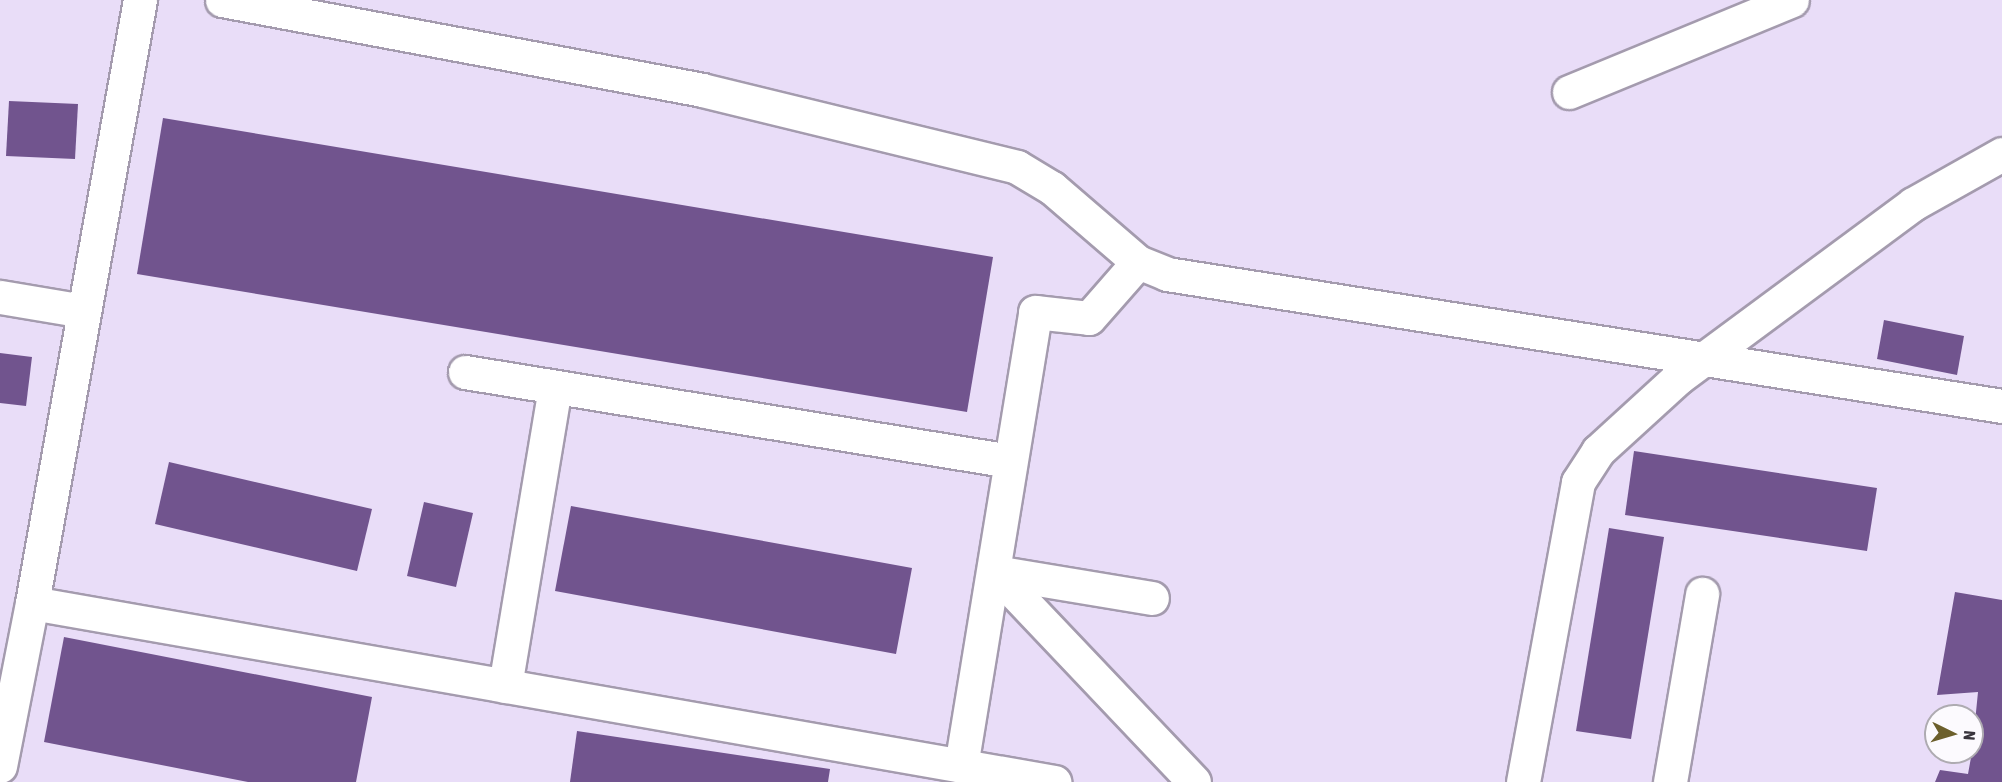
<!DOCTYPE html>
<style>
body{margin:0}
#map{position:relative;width:2002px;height:782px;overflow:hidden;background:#f3e9fe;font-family:"Asap Condensed",sans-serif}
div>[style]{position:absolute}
.built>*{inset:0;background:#e9ddf8}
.building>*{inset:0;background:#71548e}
.roads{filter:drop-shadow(2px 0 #a49bae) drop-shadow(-2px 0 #a49bae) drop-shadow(0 2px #a49bae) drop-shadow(0 -2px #a49bae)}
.minor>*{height:33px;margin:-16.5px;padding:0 16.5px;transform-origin:16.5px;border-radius:16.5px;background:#fff}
span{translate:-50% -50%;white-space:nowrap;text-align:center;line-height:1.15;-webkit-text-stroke:6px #fcfafe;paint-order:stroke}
.north{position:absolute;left:1924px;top:704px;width:60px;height:60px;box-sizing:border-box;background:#fcfafe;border:2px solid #aeabb1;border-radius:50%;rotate:95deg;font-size:16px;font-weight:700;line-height:24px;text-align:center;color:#39353d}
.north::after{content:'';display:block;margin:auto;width:21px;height:27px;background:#6c5f2c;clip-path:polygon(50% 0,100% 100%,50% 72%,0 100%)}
</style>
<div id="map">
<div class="built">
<i style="clip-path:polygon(evenodd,0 0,2002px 0,2002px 782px,0 782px,0 0,1936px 716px,1972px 716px,1972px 752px,1936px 752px,1936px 716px)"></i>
</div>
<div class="building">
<i style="clip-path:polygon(9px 101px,78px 104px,75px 159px,6px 156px)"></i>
<i style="clip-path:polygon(163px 118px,993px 257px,967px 412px,137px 274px)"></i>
<i style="clip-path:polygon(1884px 320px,1964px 336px,1957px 375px,1877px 359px)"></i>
<i style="clip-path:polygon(0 353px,32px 357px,26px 406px,0 403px)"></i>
<i style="clip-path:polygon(1634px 451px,1877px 488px,1867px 551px,1625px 515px)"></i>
<i style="clip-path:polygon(169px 462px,372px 509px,357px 571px,155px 524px)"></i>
<i style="clip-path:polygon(424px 502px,473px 513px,456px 587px,407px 576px)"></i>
<i style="clip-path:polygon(571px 506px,912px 568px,896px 654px,555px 591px)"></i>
<i style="clip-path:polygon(1609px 528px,1664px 537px,1631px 739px,1576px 731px)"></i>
<i style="clip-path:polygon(1955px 592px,2002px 600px,2002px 782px,1935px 782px,1940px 770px,1968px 774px,1972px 752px,1978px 692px,1937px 695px)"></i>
<i style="clip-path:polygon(64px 637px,372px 697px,356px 782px,248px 782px,44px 742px)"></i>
<i style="clip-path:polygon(577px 731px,830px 769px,828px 782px,570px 782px)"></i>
</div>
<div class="roads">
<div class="minor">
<i style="left:222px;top:0;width:488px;rotate:10.6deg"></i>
<i style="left:702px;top:90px;width:324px;rotate:13.7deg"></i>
<i style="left:1017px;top:167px;width:41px;rotate:31deg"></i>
<i style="left:1052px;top:188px;width:113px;rotate:40.7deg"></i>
<i style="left:1138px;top:262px;width:31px;rotate:22deg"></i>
<i style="left:1167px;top:274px;width:845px;rotate:8.98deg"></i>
<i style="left:1569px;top:92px;width:241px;rotate:-22.4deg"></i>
<i style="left:0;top:297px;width:85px;rotate:9.5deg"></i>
<i style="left:465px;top:372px;width:552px;rotate:9.27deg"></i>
<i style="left:995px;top:572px;width:289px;rotate:46.5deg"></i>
<i style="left:995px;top:572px;width:159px;rotate:9.4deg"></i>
<i style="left:32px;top:603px;width:613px;rotate:-79.85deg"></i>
<i style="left:505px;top:686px;width:303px;rotate:-80.5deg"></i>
<i style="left:0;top:766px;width:166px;rotate:-78.9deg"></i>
<i style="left:32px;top:603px;width:1038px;rotate:9.93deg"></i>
<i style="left:961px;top:766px;width:460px;rotate:-80.7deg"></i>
<i style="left:1035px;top:312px;width:54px;rotate:6.3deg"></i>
<i style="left:1089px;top:318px;width:74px;rotate:-48.8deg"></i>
<i style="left:1523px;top:782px;width:305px;rotate:-79.6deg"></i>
<i style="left:1578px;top:482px;width:37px;rotate:-57deg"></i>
<i style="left:1598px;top:451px;width:108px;rotate:-42.4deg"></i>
<i style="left:1678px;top:378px;width:292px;rotate:-36.5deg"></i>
<i style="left:1913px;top:204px;width:102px;rotate:-29.3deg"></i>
<i style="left:1670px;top:782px;width:191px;rotate:-80.3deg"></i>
</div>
</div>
<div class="north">N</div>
</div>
